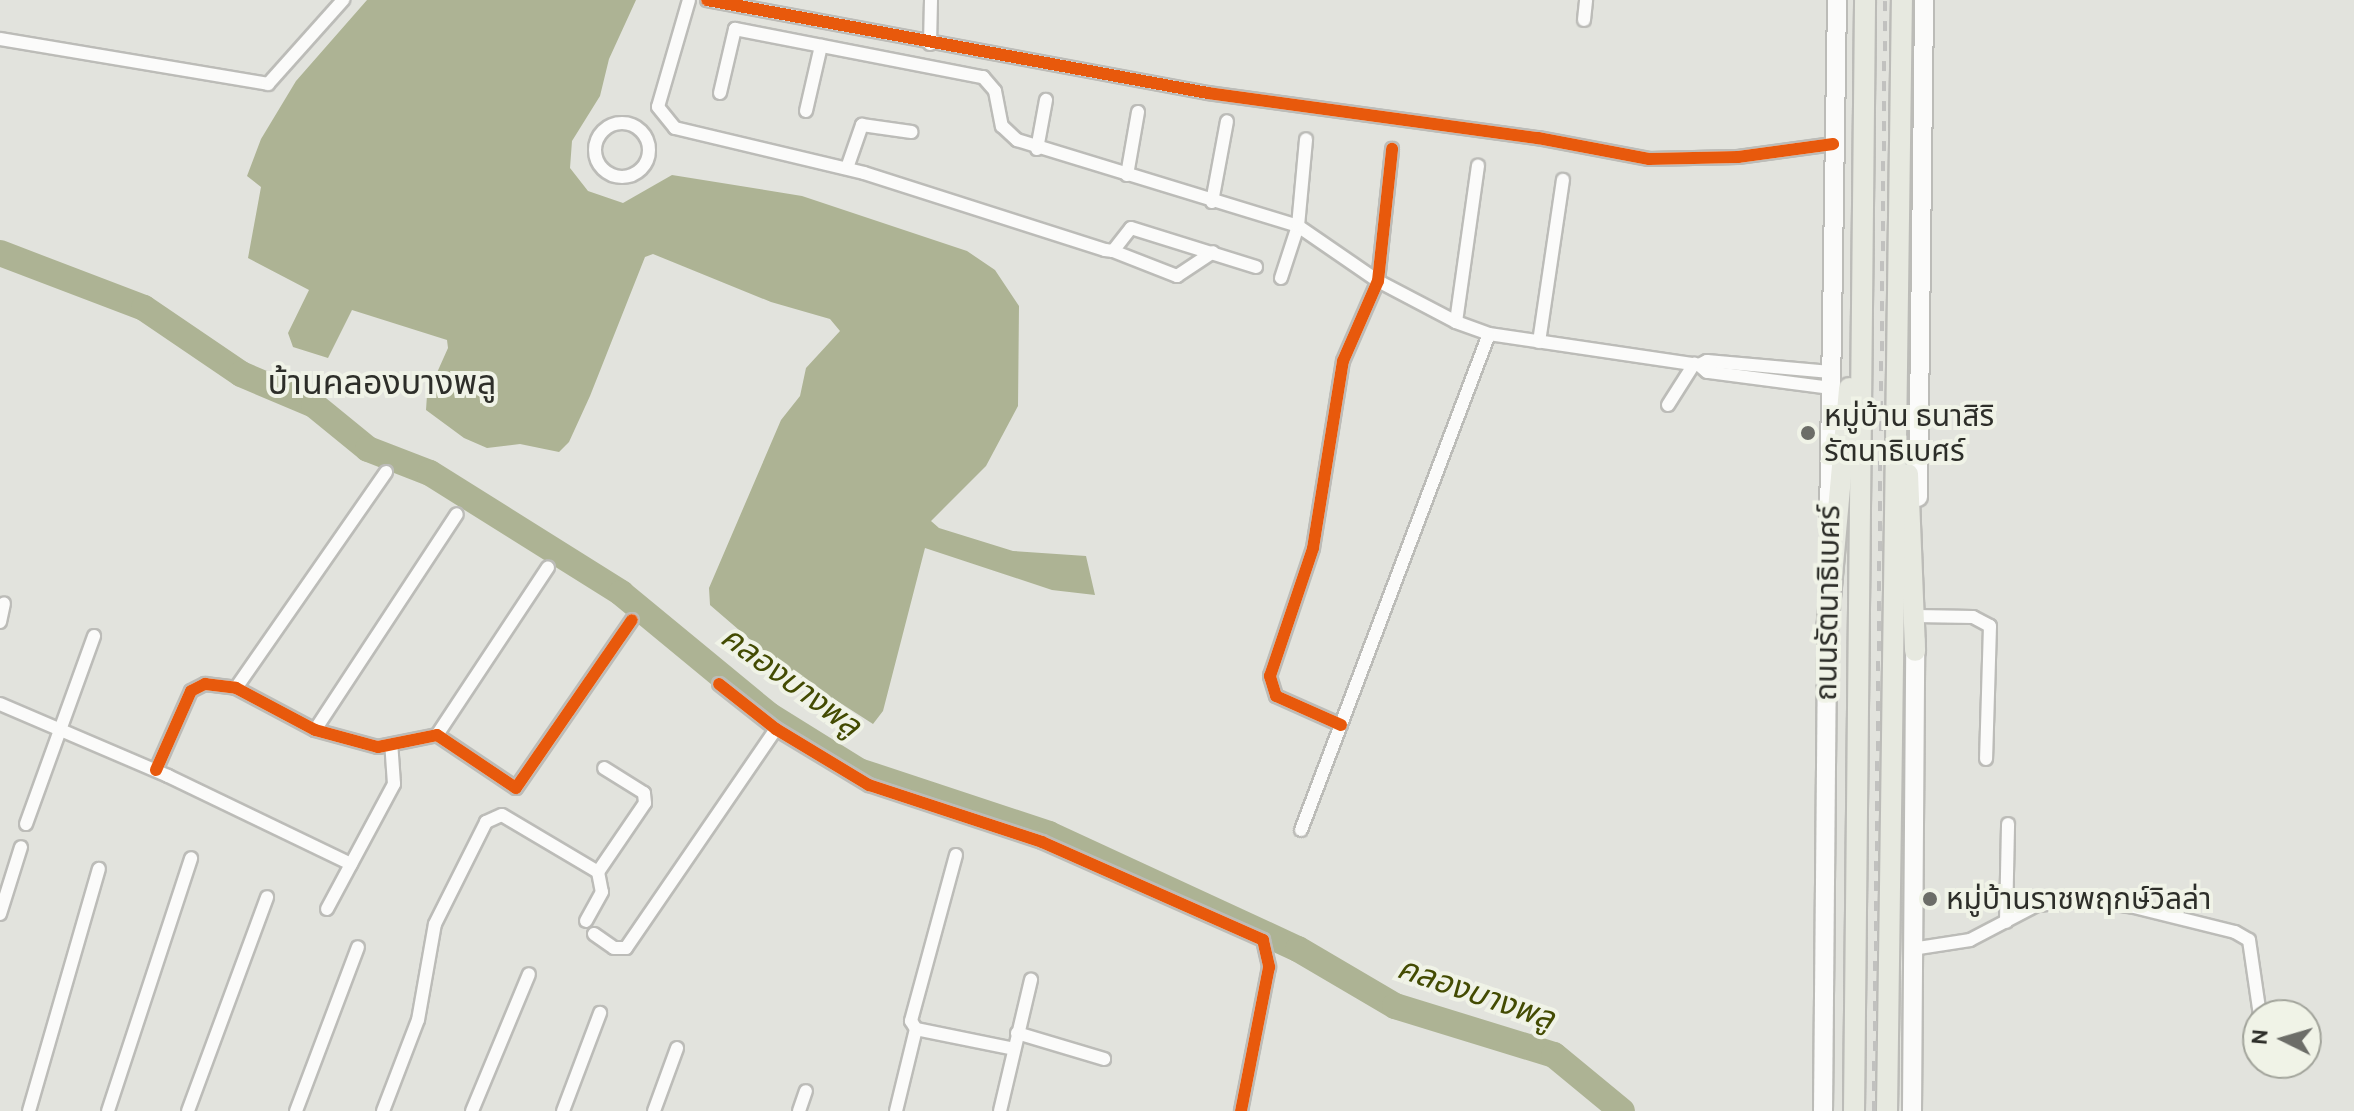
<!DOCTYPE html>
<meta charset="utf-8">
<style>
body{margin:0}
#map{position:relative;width:2354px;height:1111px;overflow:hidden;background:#e2e3dd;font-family:Cabin,"Noto Sans Thai",sans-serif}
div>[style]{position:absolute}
.water>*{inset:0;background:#adb394}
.river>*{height:26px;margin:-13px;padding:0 13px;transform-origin:13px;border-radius:13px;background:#adb394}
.roads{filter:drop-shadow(2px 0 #bcbcb8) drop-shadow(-2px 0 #bcbcb8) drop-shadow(0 2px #bcbcb8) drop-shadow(0 -2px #bcbcb8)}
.minor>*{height:12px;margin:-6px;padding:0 6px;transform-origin:6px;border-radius:6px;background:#fbfbfa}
.minor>.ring{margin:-6px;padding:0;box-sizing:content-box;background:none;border:12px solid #fbfbfa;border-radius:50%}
.secondary>*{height:18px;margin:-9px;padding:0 9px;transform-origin:9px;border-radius:9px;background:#fbfbfa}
.primary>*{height:20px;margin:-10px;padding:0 10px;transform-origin:10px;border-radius:10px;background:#e7e9e0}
.rail>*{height:4px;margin-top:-2px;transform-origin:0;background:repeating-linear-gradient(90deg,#c1c1bf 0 10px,transparent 0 20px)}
.cycleway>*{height:12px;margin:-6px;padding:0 6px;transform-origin:6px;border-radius:6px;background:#e8590c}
.dots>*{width:22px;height:22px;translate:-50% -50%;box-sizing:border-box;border:4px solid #f0f3e7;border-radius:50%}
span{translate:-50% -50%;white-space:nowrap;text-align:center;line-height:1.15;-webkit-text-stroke:8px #f0f3e7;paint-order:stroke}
.poi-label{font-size:30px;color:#2d2e29}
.left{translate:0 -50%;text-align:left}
.street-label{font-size:30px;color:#2d2e29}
.water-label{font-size:32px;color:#434b02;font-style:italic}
.quarter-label{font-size:34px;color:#2d2e29}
.north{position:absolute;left:2242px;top:999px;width:80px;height:80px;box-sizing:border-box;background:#f0f3e7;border:2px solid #a2a49b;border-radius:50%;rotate:275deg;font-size:22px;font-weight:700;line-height:32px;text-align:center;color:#2d2e29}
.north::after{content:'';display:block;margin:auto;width:28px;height:36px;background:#6c6d68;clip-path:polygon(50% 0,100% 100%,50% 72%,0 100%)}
</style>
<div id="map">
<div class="water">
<i style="clip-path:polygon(367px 0,636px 0,609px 59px,600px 96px,572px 141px,570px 168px,588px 191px,623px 203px,672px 175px,802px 196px,967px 251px,995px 270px,1019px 306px,1018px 406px,986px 466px,931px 521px,939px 528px,1013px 551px,1086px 556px,1095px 595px,1052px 590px,925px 548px,883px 711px,873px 724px,775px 661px,710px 605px,709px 588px,781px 420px,800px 396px,806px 368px,840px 331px,830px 319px,771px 302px,653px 254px,645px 257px,590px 396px,569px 442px,559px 452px,520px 444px,487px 448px,464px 438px,426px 410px,427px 395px,448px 348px,447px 340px,352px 310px,328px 358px,293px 347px,288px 333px,309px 290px,248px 258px,261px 187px,247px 176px,261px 139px,296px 81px)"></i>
</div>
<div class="river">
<i style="left:0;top:253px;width:154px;rotate:20.9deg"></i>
<i style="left:144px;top:308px;width:117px;rotate:34.2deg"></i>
<i style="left:241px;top:374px;width:79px;rotate:23deg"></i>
<i style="left:314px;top:405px;width:70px;rotate:39.2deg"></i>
<i style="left:368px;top:449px;width:66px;rotate:21.2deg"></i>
<i style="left:430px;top:473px;width:226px;rotate:32.1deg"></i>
<i style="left:621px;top:593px;width:192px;rotate:39.5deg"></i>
<i style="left:769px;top:715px;width:106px;rotate:31.9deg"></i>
<i style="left:859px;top:771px;width:200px;rotate:18.3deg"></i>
<i style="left:1049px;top:834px;width:274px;rotate:24.8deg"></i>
<i style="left:1298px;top:949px;width:113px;rotate:30.4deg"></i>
<i style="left:1395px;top:1006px;width:166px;rotate:17.1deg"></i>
<i style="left:1554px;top:1055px;width:88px;rotate:39.5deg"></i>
</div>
<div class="roads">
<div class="minor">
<i style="left:689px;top:0;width:111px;rotate:106.2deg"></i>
<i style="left:658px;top:107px;width:27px;rotate:51deg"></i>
<i style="left:675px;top:128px;width:194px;rotate:13.4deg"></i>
<i style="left:864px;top:173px;width:253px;rotate:17.7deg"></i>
<i style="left:1105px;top:250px;width:8px;rotate:7deg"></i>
<i style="left:1113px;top:251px;width:29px;rotate:-52deg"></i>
<i style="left:1131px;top:228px;width:131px;rotate:17.3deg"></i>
<i style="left:707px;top:0;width:510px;rotate:10.52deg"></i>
<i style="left:1208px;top:93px;width:333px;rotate:7.8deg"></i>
<i style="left:1538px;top:138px;width:113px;rotate:10.7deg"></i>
<i style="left:1649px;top:159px;width:89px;rotate:-1.3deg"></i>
<i style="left:1738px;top:157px;width:96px;rotate:-7.8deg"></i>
<i style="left:1584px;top:20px;width:20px;rotate:-84deg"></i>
<i style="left:0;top:39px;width:272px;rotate:9.5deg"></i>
<i style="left:268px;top:84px;width:113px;rotate:-48.2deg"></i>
<i style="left:930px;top:44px;width:44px;rotate:-88.7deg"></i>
<i style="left:720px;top:93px;width:66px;rotate:-76.8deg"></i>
<i style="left:735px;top:29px;width:253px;rotate:11deg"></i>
<i style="left:983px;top:77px;width:18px;rotate:49deg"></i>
<i style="left:995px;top:91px;width:36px;rotate:79deg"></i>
<i style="left:1002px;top:126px;width:21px;rotate:43deg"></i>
<i style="left:1017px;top:140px;width:294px;rotate:17deg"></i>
<i style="left:1298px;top:226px;width:97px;rotate:34.5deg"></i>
<i style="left:1378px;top:281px;width:88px;rotate:27.7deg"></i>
<i style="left:1456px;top:322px;width:35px;rotate:20deg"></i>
<i style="left:1489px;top:334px;width:212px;rotate:8.4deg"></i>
<i style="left:806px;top:111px;width:67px;rotate:-77deg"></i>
<i class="ring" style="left:595px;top:123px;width:42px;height:42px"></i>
<i style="left:1037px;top:149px;width:50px;rotate:-79.6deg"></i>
<i style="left:847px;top:168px;width:46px;rotate:-70.8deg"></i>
<i style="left:862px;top:125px;width:50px;rotate:8deg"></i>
<i style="left:1127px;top:175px;width:64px;rotate:-80.1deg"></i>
<i style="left:1212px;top:202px;width:82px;rotate:-79.5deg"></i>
<i style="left:1113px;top:251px;width:69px;rotate:21.3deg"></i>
<i style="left:1177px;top:276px;width:43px;rotate:-33.7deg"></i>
<i style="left:1281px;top:278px;width:55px;rotate:-71.9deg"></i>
<i style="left:1298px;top:226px;width:87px;rotate:-84.7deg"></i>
<i style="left:1456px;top:322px;width:158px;rotate:-82deg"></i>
<i style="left:1539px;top:342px;width:164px;rotate:-81.6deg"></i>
<i style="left:1831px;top:388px;width:125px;rotate:-172.6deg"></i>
<i style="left:1707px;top:372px;width:11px;rotate:-139deg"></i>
<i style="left:1699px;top:365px;width:9px;rotate:-27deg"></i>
<i style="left:1707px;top:361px;width:124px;rotate:5.1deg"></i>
<i style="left:1668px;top:405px;width:49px;rotate:-57.6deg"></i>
<i style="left:1916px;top:616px;width:57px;rotate:1deg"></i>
<i style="left:1973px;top:617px;width:19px;rotate:28deg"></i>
<i style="left:1990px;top:626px;width:133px;rotate:91.7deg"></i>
<i style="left:0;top:622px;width:19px;rotate:-78deg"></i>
<i style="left:719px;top:684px;width:73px;rotate:38.3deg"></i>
<i style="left:776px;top:729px;width:109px;rotate:31.1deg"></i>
<i style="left:869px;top:785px;width:182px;rotate:18.2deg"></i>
<i style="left:1042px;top:842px;width:242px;rotate:23.9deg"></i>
<i style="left:1263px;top:940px;width:28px;rotate:77deg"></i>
<i style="left:1269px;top:967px;width:147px;rotate:101deg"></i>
<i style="left:236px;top:688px;width:263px;rotate:-55.2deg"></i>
<i style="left:0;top:704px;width:183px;rotate:23.2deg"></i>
<i style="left:168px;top:776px;width:203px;rotate:25.7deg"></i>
<i style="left:1341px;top:725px;width:71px;rotate:-156deg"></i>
<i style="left:1276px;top:696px;width:21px;rotate:-107deg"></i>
<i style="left:1270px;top:676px;width:135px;rotate:-71.4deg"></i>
<i style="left:1313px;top:548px;width:189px;rotate:-80.9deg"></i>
<i style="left:1343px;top:361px;width:87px;rotate:-66.4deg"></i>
<i style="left:1378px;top:281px;width:133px;rotate:-83.9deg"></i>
<i style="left:315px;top:730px;width:258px;rotate:-56.7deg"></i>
<i style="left:437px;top:735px;width:201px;rotate:-56.5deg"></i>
<i style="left:156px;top:770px;width:86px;rotate:-66.1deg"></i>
<i style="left:191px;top:691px;width:16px;rotate:-27deg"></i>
<i style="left:205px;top:684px;width:31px;rotate:7deg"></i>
<i style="left:236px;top:688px;width:89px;rotate:28deg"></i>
<i style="left:315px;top:730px;width:65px;rotate:15.1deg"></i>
<i style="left:378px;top:747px;width:60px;rotate:-11.5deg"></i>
<i style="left:437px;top:735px;width:95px;rotate:33.9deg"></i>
<i style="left:516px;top:788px;width:204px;rotate:-55.4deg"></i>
<i style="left:26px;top:824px;width:200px;rotate:-70.1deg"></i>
<i style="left:1301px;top:830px;width:530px;rotate:-69.24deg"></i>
<i style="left:956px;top:855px;width:172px;rotate:105.2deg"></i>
<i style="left:911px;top:1021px;width:9px;rotate:58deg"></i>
<i style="left:916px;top:1029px;width:100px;rotate:11.5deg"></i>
<i style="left:598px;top:872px;width:83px;rotate:-55.7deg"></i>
<i style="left:645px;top:803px;width:10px;rotate:-96deg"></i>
<i style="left:644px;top:793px;width:47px;rotate:-148deg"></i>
<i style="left:327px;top:909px;width:142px;rotate:-61.8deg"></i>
<i style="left:394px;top:784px;width:39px;rotate:-94deg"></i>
<i style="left:0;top:914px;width:70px;rotate:-72.6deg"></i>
<i style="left:2006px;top:922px;width:98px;rotate:-88.8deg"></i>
<i style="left:594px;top:934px;width:24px;rotate:35deg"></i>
<i style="left:614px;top:948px;width:12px"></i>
<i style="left:626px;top:948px;width:265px;rotate:-55.6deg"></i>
<i style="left:1912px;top:949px;width:59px;rotate:-8.8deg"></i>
<i style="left:1970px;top:940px;width:76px;rotate:-27.6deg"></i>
<i style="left:2037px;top:905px;width:53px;rotate:-5.4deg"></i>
<i style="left:2090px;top:900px;width:45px;rotate:9deg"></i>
<i style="left:2134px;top:907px;width:104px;rotate:13.9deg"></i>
<i style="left:2235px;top:932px;width:16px;rotate:30deg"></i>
<i style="left:2249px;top:940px;width:76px;rotate:81.7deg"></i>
<i style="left:1017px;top:1033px;width:91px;rotate:16.6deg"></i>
<i style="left:29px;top:1111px;width:252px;rotate:-73.9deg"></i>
<i style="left:108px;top:1111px;width:266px;rotate:-71.8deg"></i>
<i style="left:188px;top:1111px;width:228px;rotate:-69.7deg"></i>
<i style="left:296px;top:1111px;width:175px;rotate:-69.3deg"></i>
<i style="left:383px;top:1111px;width:97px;rotate:-69deg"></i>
<i style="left:418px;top:1020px;width:97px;rotate:-80deg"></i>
<i style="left:435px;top:924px;width:114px;rotate:-63.4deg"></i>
<i style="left:486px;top:822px;width:17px;rotate:-24deg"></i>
<i style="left:502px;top:815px;width:112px;rotate:30.7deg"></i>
<i style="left:598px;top:872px;width:20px;rotate:79deg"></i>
<i style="left:602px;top:892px;width:33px;rotate:119deg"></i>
<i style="left:472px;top:1111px;width:148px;rotate:-67.4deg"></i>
<i style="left:563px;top:1111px;width:105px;rotate:-69.3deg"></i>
<i style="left:654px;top:1111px;width:67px;rotate:-69.9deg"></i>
<i style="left:799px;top:1111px;width:21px;rotate:-71deg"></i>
<i style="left:896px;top:1111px;width:84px;rotate:-76.3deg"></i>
<i style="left:1000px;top:1111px;width:135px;rotate:-76.7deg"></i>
</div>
<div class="secondary">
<i style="left:1918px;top:497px;width:497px;rotate:-89.3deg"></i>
<i style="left:1829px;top:521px;width:521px;rotate:-89.12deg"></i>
<i style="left:1823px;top:1111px;width:492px;rotate:-89.5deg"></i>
<i style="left:1912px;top:1111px;width:472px;rotate:-89.6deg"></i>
</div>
<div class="primary">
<i style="left:1908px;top:474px;width:177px;rotate:87.7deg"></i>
<i style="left:1827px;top:631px;width:244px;rotate:-84.8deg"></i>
<i style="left:1854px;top:1111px;width:1111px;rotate:-89.43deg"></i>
<i style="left:1887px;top:1111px;width:1111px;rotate:-89.23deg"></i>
</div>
</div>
<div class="rail">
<i style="left:1874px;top:1111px;width:1111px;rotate:-89.43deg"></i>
</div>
<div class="cycleway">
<i style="left:707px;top:0;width:510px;rotate:10.52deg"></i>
<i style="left:1208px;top:93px;width:333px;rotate:7.8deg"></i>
<i style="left:1538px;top:138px;width:113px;rotate:10.7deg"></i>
<i style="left:1649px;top:159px;width:89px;rotate:-1.3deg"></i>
<i style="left:1738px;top:157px;width:96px;rotate:-7.8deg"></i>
<i style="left:719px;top:684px;width:73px;rotate:38.3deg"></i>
<i style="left:776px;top:729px;width:109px;rotate:31.1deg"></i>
<i style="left:869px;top:785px;width:182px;rotate:18.2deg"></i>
<i style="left:1042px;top:842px;width:242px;rotate:23.9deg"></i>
<i style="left:1263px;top:940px;width:28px;rotate:77deg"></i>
<i style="left:1269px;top:967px;width:147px;rotate:101deg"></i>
<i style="left:1341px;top:725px;width:71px;rotate:-156deg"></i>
<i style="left:1276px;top:696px;width:21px;rotate:-107deg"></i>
<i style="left:1270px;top:676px;width:135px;rotate:-71.4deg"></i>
<i style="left:1313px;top:548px;width:189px;rotate:-80.9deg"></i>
<i style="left:1343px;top:361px;width:87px;rotate:-66.4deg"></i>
<i style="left:1378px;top:281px;width:133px;rotate:-83.9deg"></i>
<i style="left:156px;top:770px;width:86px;rotate:-66.1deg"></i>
<i style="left:191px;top:691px;width:16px;rotate:-27deg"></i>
<i style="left:205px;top:684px;width:31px;rotate:7deg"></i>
<i style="left:236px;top:688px;width:89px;rotate:28deg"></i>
<i style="left:315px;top:730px;width:65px;rotate:15.1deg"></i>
<i style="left:378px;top:747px;width:60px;rotate:-11.5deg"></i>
<i style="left:437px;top:735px;width:95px;rotate:33.9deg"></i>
<i style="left:516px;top:788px;width:204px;rotate:-55.4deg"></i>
</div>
<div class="dots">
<i style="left:1808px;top:433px;background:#6c6d68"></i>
<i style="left:1930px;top:899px;background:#6c6d68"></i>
</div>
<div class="poi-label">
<span class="left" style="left:1824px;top:433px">หมู่บ้าน ธนาสิริ<br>รัตนาธิเบศร์</span>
<span class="left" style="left:1946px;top:899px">หมู่บ้านราชพฤกษ์วิลล่า</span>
</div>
<div class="street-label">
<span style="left:1828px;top:603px;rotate:-89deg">ถนนรัตนาธิเบศร์</span>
</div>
<div class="water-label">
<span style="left:791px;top:681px;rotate:36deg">คลองบางพลู</span>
<span style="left:1476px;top:993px;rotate:19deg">คลองบางพลู</span>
</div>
<div class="quarter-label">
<span style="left:382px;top:383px">บ้านคลองบางพลู</span>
</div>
<div class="north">N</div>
</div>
